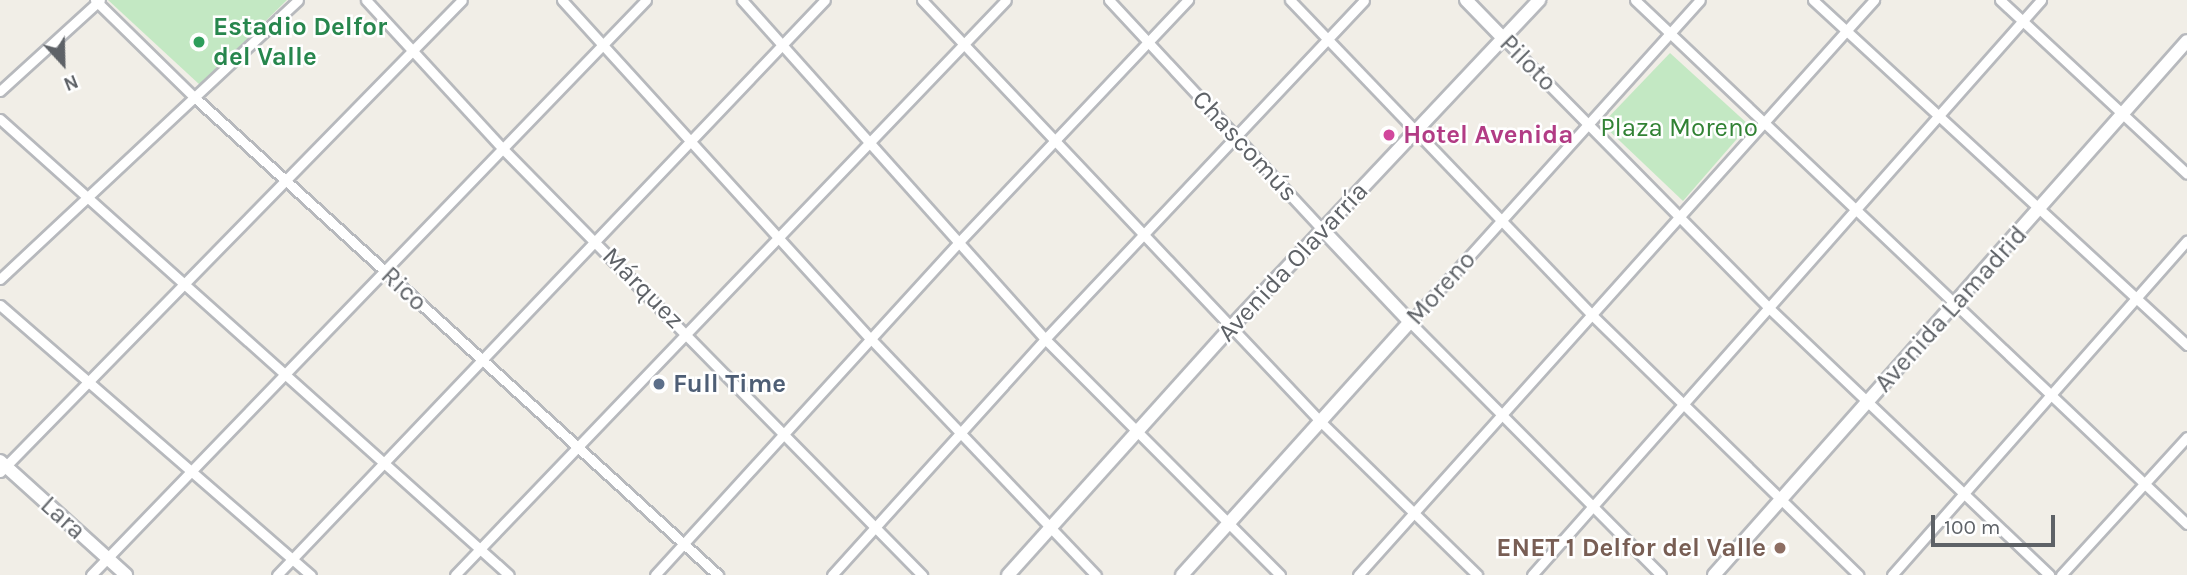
<!DOCTYPE html>
<meta charset="utf-8">
<style>
body{margin:0}
#map{position:relative;width:2187px;height:575px;overflow:hidden;background:#f1eee7;font-family:Karla,sans-serif}
div>[style]{position:absolute}
.green>*{inset:0;background:#c3e8c3}
.roads{filter:drop-shadow(2px 0 #b7b9bd) drop-shadow(-2px 0 #b7b9bd) drop-shadow(0 2px #b7b9bd) drop-shadow(0 -2px #b7b9bd)}
.street>*{height:9px;margin:-4.5px;padding:0 4.5px;transform-origin:4.5px;border-radius:4.5px;background:#fff}
.secondary>*{height:12px;margin:-6px;padding:0 6px;transform-origin:6px;border-radius:6px;background:#fff}
.dots>*{width:19px;height:19px;translate:-50% -50%;box-sizing:border-box;border:4px solid #fff;border-radius:50%}
span{translate:-50% -50%;white-space:nowrap;text-align:center;line-height:1.15;-webkit-text-stroke:5px #fff;paint-order:stroke}
.leisure-label{font-size:26px;color:#27864d;font-weight:700}
.left{translate:0 -50%;text-align:left}
.street-label{font-size:26px;color:#5e6267}
.park-label{font-size:26px;color:#318234}
.hotel-label{font-size:26px;color:#b23c85;font-weight:700}
.service-label{font-size:26px;color:#4e5e75;font-weight:700}
.education-label{font-size:26px;color:#785e54;font-weight:700}
.right{translate:-100% -50%;text-align:right}
.north{position:absolute;left:28px;top:28px;width:70px;height:70px;-webkit-text-stroke:5px #fff;paint-order:stroke;rotate:158deg;font-size:19px;font-weight:700;line-height:28px;text-align:center;color:#5e6267}
.north::after{content:'';display:block;margin:auto;width:24px;height:32px;background:#5e6267;clip-path:polygon(50% 0,100% 100%,50% 72%,0 100%)}
.scale{position:absolute;left:1931px;top:515px;width:124px;height:32px;box-sizing:border-box;border:4px solid #5e6267;border-top:0;padding-left:9px;font-size:21px;line-height:24px;white-space:nowrap;color:#5e6267;-webkit-text-stroke:5px #fff;paint-order:stroke}
</style>
<div id="map">
<div class="green">
<i style="clip-path:polygon(108px 0,287px 0,200px 85px)"></i>
<i style="clip-path:polygon(1670px 53px,1749px 125px,1683px 201px,1602px 124px)"></i>
</div>
<div class="roads">
<div class="street">
<i style="left:95px;top:0;width:137px;rotate:44.4deg"></i>
<i style="left:193px;top:96px;width:711px;rotate:42.38deg"></i>
<i style="left:366px;top:0;width:202px;rotate:47.4deg"></i>
<i style="left:503px;top:149px;width:598px;rotate:45.47deg"></i>
<i style="left:562px;top:0;width:459px;rotate:47.7deg"></i>
<i style="left:871px;top:339px;width:326px;rotate:46.4deg"></i>
<i style="left:742px;top:0;width:455px;rotate:48.2deg"></i>
<i style="left:1045px;top:339px;width:333px;rotate:45.1deg"></i>
<i style="left:922px;top:0;width:579px;rotate:46.61deg"></i>
<i style="left:1320px;top:421px;width:220px;rotate:44.4deg"></i>
<i style="left:1109px;top:0;width:316px;rotate:47.1deg"></i>
<i style="left:1290px;top:0;width:438px;rotate:46.2deg"></i>
<i style="left:1593px;top:316px;width:371px;rotate:44.3deg"></i>
<i style="left:1635px;top:0;width:761px;rotate:43.51deg"></i>
<i style="left:1813px;top:0;width:509px;rotate:42.69deg"></i>
<i style="left:2000px;top:0;width:255px;rotate:42.9deg"></i>
<i style="left:1503px;top:38px;width:379px;rotate:45.4deg"></i>
<i style="left:1769px;top:308px;width:387px;rotate:43.6deg"></i>
<i style="left:0;top:91px;width:135px;rotate:-42.3deg"></i>
<i style="left:0;top:119px;width:683px;rotate:41.86deg"></i>
<i style="left:0;top:279px;width:408px;rotate:-43.1deg"></i>
<i style="left:0;top:305px;width:412px;rotate:41deg"></i>
<i style="left:0;top:472px;width:660px;rotate:-45.61deg"></i>
<i style="left:91px;top:575px;width:799px;rotate:-46.01deg"></i>
<i style="left:277px;top:575px;width:794px;rotate:-46.38deg"></i>
<i style="left:455px;top:575px;width:796px;rotate:-46.22deg"></i>
<i style="left:655px;top:575px;width:449px;rotate:-47.6deg"></i>
<i style="left:958px;top:243px;width:335px;rotate:-46.6deg"></i>
<i style="left:832px;top:575px;width:318px;rotate:-47.9deg"></i>
<i style="left:1045px;top:339px;width:465px;rotate:-46.7deg"></i>
<i style="left:1358px;top:575px;width:773px;rotate:-48.1deg"></i>
<i style="left:1532px;top:575px;width:768px;rotate:-48.48deg"></i>
<i style="left:1661px;top:575px;width:356px;rotate:-134.8deg"></i>
<i style="left:1410px;top:322px;width:433px;rotate:-48deg"></i>
<i style="left:1892px;top:575px;width:446px;rotate:-48.6deg"></i>
<i style="left:2061px;top:575px;width:187px;rotate:-47.6deg"></i>
</div>
<div class="secondary">
<i style="left:1466px;top:0;width:53px;rotate:45.8deg"></i>
<i style="left:0;top:461px;width:170px;rotate:42.1deg"></i>
<i style="left:1008px;top:575px;width:335px;rotate:-48deg"></i>
<i style="left:1232px;top:326px;width:448px;rotate:-46.7deg"></i>
<i style="left:1182px;top:575px;width:341px;rotate:-48deg"></i>
<i style="left:1410px;top:322px;width:125px;rotate:-133.4deg"></i>
<i style="left:1714px;top:575px;width:713px;rotate:-48.47deg"></i>
</div>
</div>
<div class="dots">
<i style="left:199px;top:42px;background:#2e9e5b"></i>
<i style="left:1389px;top:135px;background:#d1479c"></i>
<i style="left:659px;top:384px;background:#5c6f8a"></i>
<i style="left:1780px;top:548px;background:#8d6e63"></i>
</div>
<div class="leisure-label">
<span class="left" style="left:213px;top:42px">Estadio Delfor<br>del Valle</span>
</div>
<div class="street-label">
<span style="left:1528px;top:63px;rotate:45deg">Piloto</span>
<span style="left:1245px;top:146px;rotate:47deg">Chascomús</span>
<span style="left:1293px;top:262px;rotate:-47deg">Avenida Olavarría</span>
<span style="left:643px;top:288px;rotate:45deg">Márquez</span>
<span style="left:1441px;top:288px;rotate:-48deg">Moreno</span>
<span style="left:404px;top:289px;rotate:43deg">Rico</span>
<span style="left:1951px;top:309px;rotate:-48deg">Avenida Lamadrid</span>
<span style="left:63px;top:518px;rotate:42deg">Lara</span>
</div>
<div class="park-label">
<span style="left:1679px;top:128px">Plaza Moreno</span>
</div>
<div class="hotel-label">
<span class="left" style="left:1403px;top:135px">Hotel Avenida</span>
</div>
<div class="service-label">
<span class="left" style="left:673px;top:384px">Full Time</span>
</div>
<div class="education-label">
<span class="right" style="left:1766px;top:548px">ENET 1 Delfor del Valle</span>
</div>
<div class="north">N</div>
<div class="scale">100 m</div>
</div>
